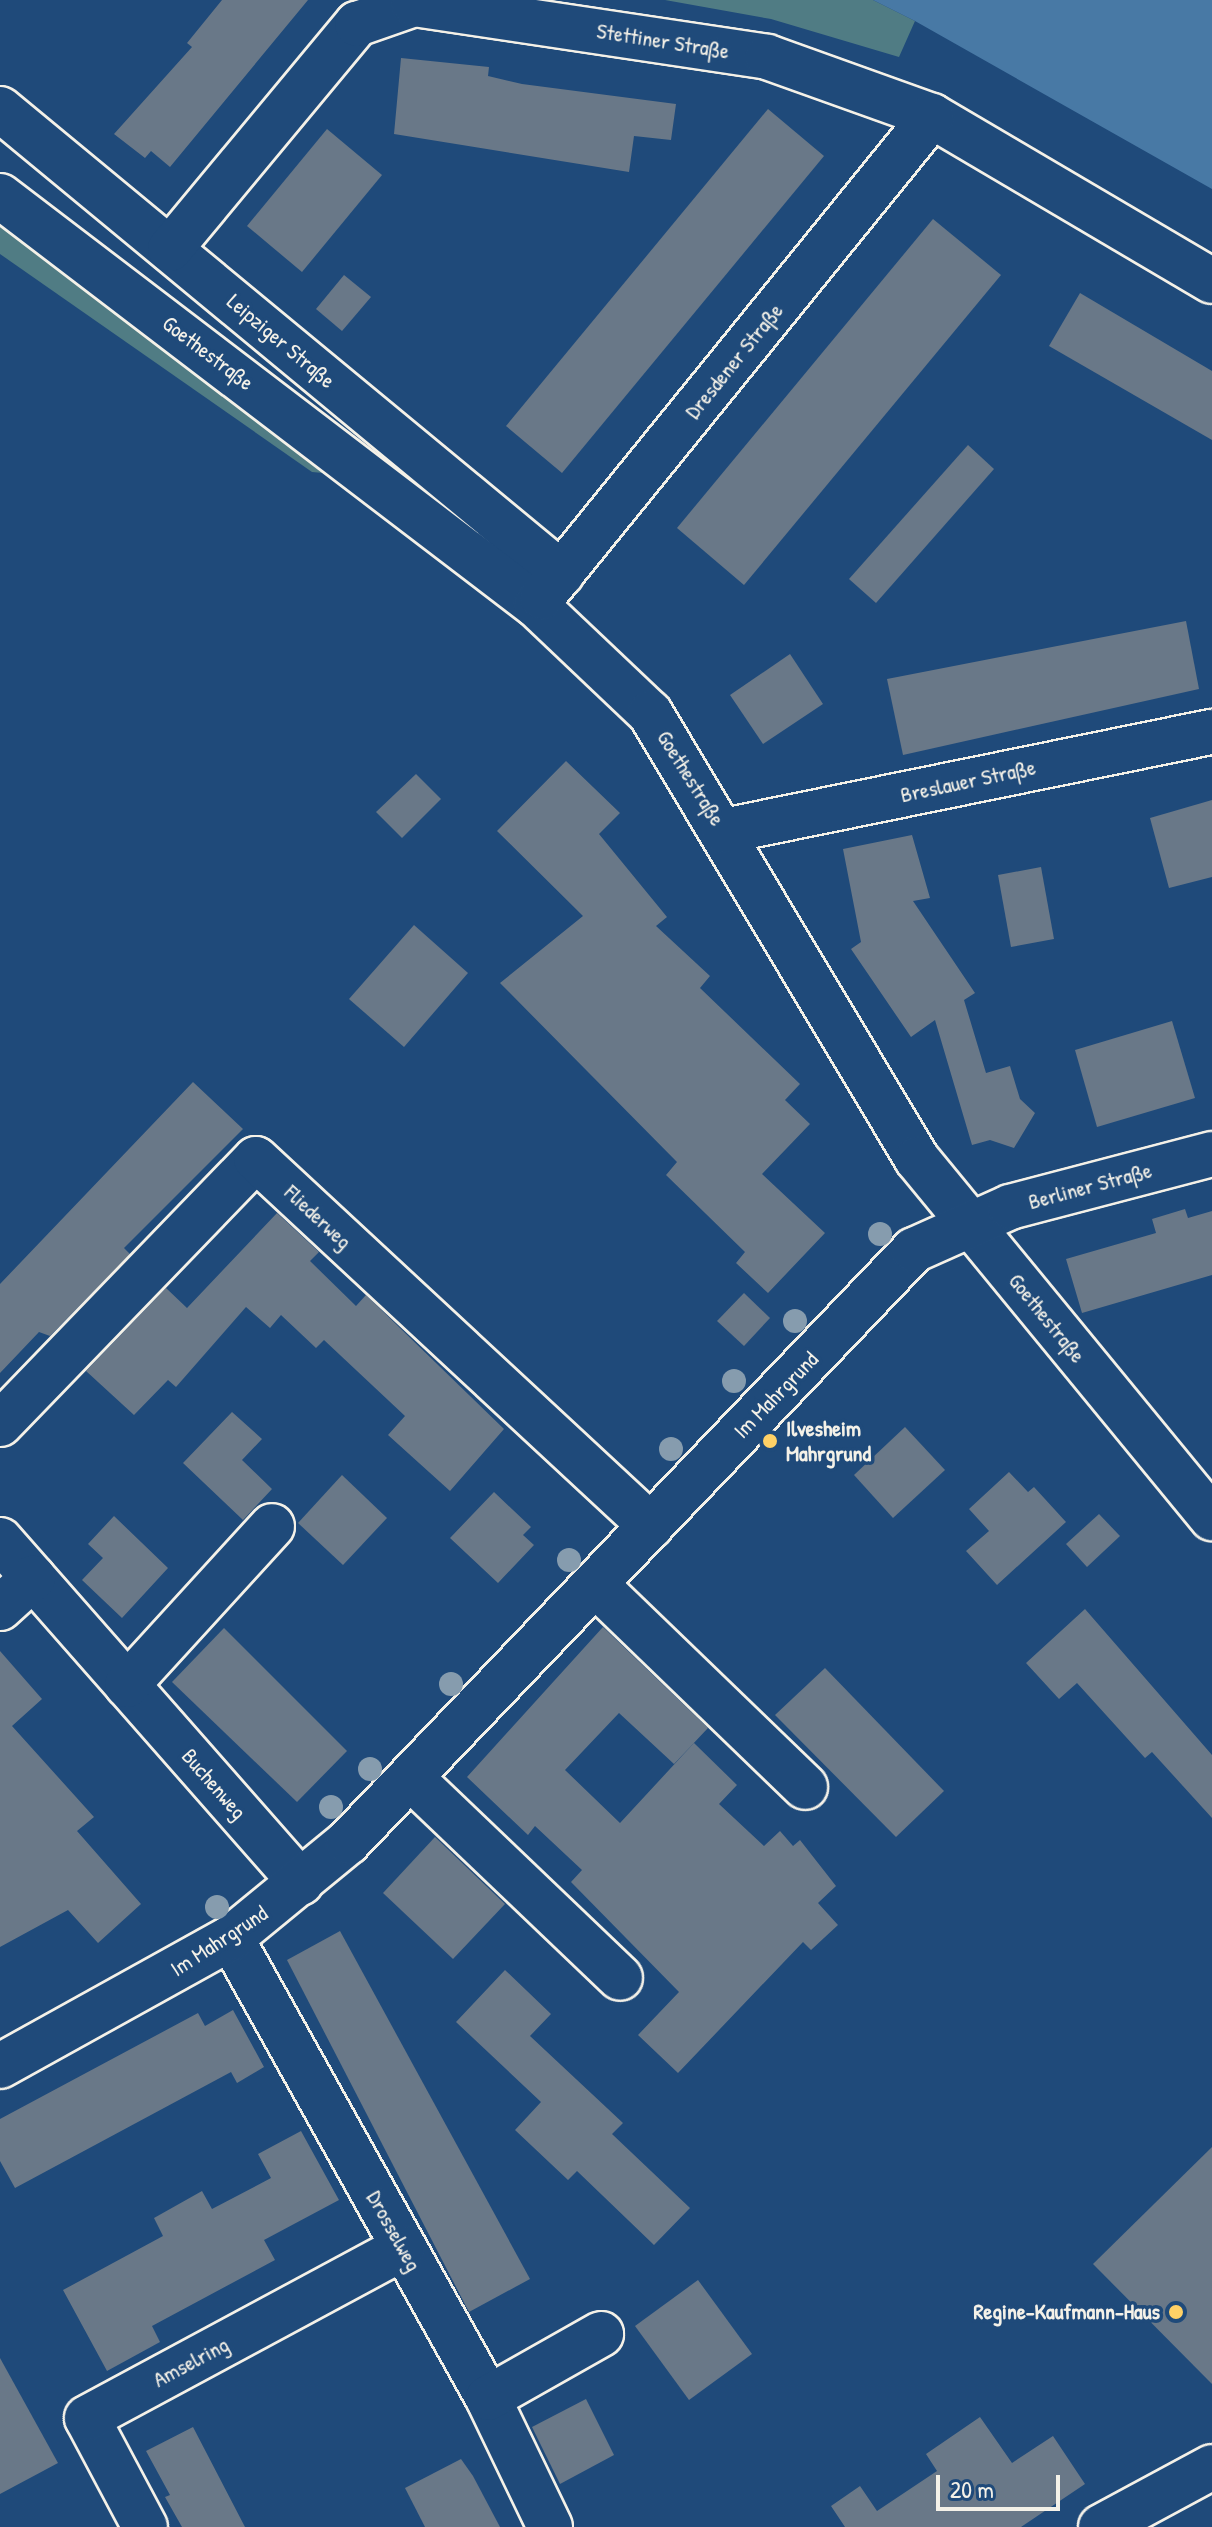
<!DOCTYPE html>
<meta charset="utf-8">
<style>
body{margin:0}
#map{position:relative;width:1212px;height:2527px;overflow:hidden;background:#1f4a7a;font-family:"Patrick Hand",sans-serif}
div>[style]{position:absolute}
.green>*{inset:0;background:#507c84}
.water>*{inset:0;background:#4879a5}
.building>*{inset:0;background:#697888}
.roads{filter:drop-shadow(2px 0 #f4f1e8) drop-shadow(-2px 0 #f4f1e8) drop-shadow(0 2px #f4f1e8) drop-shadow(0 -2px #f4f1e8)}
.minor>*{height:44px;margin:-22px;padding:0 22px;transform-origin:22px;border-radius:22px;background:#1f4a7a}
.trees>*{width:24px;height:24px;margin:-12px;border-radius:50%;background:#869cae}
.dots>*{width:22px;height:22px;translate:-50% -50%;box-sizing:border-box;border:4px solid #1f4a7a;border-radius:50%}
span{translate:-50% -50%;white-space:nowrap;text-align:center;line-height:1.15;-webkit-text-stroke:7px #1f4a7a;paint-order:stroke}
.street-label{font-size:22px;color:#f4f1e8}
.poi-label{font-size:22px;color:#f4f1e8;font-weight:700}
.left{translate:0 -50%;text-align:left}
.right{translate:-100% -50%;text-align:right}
.scale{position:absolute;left:936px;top:2475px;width:124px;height:36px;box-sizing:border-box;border:4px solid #f4f1e8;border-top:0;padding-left:10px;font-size:24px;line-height:28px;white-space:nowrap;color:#f4f1e8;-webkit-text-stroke:6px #1f4a7a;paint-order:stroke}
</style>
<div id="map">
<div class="green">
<i style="clip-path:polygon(665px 0,873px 0,915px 21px,899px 57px,771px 19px)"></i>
<i style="clip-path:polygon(0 223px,173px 353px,323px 473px,312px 472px,0 254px)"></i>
</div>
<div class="water">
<i style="clip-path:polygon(873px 0,1212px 0,1212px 189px,915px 21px)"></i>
</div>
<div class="building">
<i style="clip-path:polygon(222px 0,308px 0,170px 167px,151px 151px,145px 158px,114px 134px,192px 47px,187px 43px)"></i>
<i style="clip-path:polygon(401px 58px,489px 67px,488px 76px,522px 84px,676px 104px,671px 140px,634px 136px,629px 172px,394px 134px)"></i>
<i style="clip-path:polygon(768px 109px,824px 156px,562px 473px,506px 426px)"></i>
<i style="clip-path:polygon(327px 129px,382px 175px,302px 272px,247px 226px)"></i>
<i style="clip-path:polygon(933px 219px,1001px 275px,744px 585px,677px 528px)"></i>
<i style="clip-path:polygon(344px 275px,371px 297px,342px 331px,316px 309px)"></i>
<i style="clip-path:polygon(1080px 293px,1212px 371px,1212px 440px,1049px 346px)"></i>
<i style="clip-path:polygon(968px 445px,994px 469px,876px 603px,849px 579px)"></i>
<i style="clip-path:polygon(1186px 621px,1199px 689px,903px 755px,887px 679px)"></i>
<i style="clip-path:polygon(790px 654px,823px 704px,763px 744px,730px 695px)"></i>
<i style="clip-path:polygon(566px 761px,620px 813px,599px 834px,667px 917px,656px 926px,710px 976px,700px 988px,800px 1084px,785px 1100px,810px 1124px,762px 1174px,825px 1233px,768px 1293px,736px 1263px,745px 1252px,666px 1175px,677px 1162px,500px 983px,583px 916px,497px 831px)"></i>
<i style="clip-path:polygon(416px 774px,441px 799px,402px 838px,376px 812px)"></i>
<i style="clip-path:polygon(1212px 800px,1212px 877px,1169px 888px,1150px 818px)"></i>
<i style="clip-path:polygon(912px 835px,930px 898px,913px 901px,975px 993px,964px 1000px,986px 1073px,1010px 1066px,1020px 1099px,1035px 1113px,1014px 1148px,990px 1140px,972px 1145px,935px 1020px,911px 1037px,851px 949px,861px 942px,843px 849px)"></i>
<i style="clip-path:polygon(1041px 867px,1054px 939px,1011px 947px,998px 875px)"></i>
<i style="clip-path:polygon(414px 925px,468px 973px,404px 1047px,349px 999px)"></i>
<i style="clip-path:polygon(1172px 1021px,1195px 1098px,1097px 1127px,1075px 1050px)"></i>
<i style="clip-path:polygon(193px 1082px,243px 1129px,124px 1248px,130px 1254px,50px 1336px,39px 1332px,0 1373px,0 1284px)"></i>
<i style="clip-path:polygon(1185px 1209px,1188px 1218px,1212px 1211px,1212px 1275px,1082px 1313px,1066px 1259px,1156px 1233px,1152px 1219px)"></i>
<i style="clip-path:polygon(277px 1213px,319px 1252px,310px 1261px,356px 1306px,366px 1295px,504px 1429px,450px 1491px,388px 1435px,405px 1416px,324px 1340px,316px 1348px,281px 1315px,270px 1328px,246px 1307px,176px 1387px,168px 1380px,134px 1415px,86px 1371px,166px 1288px,187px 1308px)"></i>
<i style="clip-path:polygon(744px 1293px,770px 1318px,744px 1346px,717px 1321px)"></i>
<i style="clip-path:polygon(232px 1412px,262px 1439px,242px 1460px,272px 1489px,243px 1520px,183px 1463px)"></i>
<i style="clip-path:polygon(905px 1427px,945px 1470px,893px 1518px,854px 1475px)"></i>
<i style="clip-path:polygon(1009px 1472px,1028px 1492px,1034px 1487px,1066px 1522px,997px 1585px,966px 1551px,989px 1531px,969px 1509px)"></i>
<i style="clip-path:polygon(342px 1475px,387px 1518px,343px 1565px,298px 1523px)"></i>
<i style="clip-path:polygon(494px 1492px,531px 1527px,523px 1535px,534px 1545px,498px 1583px,450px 1538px)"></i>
<i style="clip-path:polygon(1099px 1514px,1120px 1536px,1087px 1567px,1066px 1544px)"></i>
<i style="clip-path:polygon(114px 1516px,168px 1568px,122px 1618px,82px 1580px,103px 1558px,88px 1544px)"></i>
<i style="clip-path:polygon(1085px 1609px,1212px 1755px,1212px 1818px,1152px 1752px,1145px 1758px,1077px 1683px,1059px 1699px,1026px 1663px)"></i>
<i style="clip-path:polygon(603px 1627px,708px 1728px,674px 1764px,619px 1713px,565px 1770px,620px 1823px,694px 1743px,737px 1785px,719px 1804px,764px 1846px,780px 1831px,793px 1846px,800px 1840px,836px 1886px,818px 1903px,838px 1925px,811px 1950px,803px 1942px,678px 2073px,638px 2035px,679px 1992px,571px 1882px,582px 1870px,535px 1826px,528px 1835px,467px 1777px)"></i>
<i style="clip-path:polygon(224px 1628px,347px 1751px,297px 1802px,172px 1682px)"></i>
<i style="clip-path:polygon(0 1651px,42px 1699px,12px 1726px,94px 1817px,77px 1831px,141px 1904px,98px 1943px,68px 1910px,0 1947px)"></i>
<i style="clip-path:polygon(825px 1668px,944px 1791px,896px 1837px,775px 1715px)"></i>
<i style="clip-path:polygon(435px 1837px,505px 1904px,453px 1959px,383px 1893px)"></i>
<i style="clip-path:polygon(340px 1931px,530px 2279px,469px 2312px,287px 1960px)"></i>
<i style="clip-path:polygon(505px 1970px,551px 2014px,530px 2036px,623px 2123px,612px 2134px,690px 2208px,654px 2245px,577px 2171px,568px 2180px,515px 2130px,541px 2102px,456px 2022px)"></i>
<i style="clip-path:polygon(233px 2010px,264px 2067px,237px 2083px,231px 2072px,15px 2188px,0 2161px,0 2119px,198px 2013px,205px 2026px)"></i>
<i style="clip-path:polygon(301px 2131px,339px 2200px,264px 2240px,275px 2260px,152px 2326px,160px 2342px,107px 2371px,63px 2290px,163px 2236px,154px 2218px,202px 2191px,212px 2209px,271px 2178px,258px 2154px)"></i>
<i style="clip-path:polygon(1212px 2147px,1212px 2384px,1093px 2264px)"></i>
<i style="clip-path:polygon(698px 2280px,752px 2354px,689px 2400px,635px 2326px)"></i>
<i style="clip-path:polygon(0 2358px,58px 2463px,0 2494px)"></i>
<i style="clip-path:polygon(586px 2399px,614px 2455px,560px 2484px,532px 2427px)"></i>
<i style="clip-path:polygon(980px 2417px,1012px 2463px,1053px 2436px,1085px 2484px,1021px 2527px,845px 2527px,831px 2506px,860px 2486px,877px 2511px,937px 2471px,926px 2454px)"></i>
<i style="clip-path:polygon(193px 2427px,245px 2527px,182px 2527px,165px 2497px,170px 2495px,146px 2451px)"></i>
<i style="clip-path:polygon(461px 2459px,473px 2476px,500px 2527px,425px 2527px,405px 2488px)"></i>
</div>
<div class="roads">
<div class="minor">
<i style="left:0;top:109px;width:729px;rotate:39.6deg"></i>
<i style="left:0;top:196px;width:674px;rotate:37.35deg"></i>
<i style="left:536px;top:605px;width:157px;rotate:43.5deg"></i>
<i style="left:650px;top:713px;width:520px;rotate:59.09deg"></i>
<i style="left:917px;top:1159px;width:465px;rotate:50.6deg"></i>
<i style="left:170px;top:249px;width:293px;rotate:-50.3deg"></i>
<i style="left:357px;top:24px;width:60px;rotate:-19.3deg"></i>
<i style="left:414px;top:4px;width:357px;rotate:8.5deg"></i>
<i style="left:767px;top:57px;width:175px;rotate:19.7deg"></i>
<i style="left:932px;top:116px;width:325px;rotate:30.5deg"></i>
<i style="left:542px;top:597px;width:619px;rotate:-50.96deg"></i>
<i style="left:724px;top:831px;width:498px;rotate:-11.5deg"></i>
<i style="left:0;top:1424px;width:368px;rotate:-46deg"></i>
<i style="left:256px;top:1159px;width:539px;rotate:42.9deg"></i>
<i style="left:0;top:1540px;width:456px;rotate:48.7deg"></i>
<i style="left:595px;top:1584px;width:292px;rotate:44deg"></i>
<i style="left:0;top:1608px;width:45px;rotate:-42.3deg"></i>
<i style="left:127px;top:1685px;width:215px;rotate:-47.6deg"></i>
<i style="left:411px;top:1778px;width:289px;rotate:43.7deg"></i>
<i style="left:231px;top:1938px;width:527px;rotate:60.81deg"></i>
<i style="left:488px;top:2398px;width:143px;rotate:64.3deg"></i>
<i style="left:0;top:2066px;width:264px;rotate:-29deg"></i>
<i style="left:231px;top:1938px;width:151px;rotate:-39.4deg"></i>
<i style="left:348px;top:1842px;width:819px;rotate:-46.29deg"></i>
<i style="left:914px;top:1250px;width:105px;rotate:-24.1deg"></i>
<i style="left:1010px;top:1207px;width:209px;rotate:-14.7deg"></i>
<i style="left:488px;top:2398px;width:130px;rotate:-29.5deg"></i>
<i style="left:145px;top:2527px;width:123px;rotate:-118deg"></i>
<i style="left:87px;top:2418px;width:359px;rotate:-28.3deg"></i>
<i style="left:1101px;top:2527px;width:126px;rotate:-28.4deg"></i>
</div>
</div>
<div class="trees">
<i style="left:880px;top:1234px"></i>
<i style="left:795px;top:1321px"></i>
<i style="left:734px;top:1381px"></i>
<i style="left:671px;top:1449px"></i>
<i style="left:569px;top:1560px"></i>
<i style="left:451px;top:1684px"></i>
<i style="left:370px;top:1769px"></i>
<i style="left:331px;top:1807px"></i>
<i style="left:217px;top:1907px"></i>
</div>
<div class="dots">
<i style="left:770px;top:1441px;background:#ffd166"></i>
<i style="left:1176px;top:2312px;background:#ffd166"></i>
</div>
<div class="street-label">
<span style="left:663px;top:41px;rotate:9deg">Stettiner Straße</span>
<span style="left:281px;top:341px;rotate:40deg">Leipziger Straße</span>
<span style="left:208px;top:353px;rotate:37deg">Goethestraße</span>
<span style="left:734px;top:361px;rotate:-51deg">Dresdener Straße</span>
<span style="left:691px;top:778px;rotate:58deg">Goethestraße</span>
<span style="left:968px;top:781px;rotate:-12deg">Breslauer Straße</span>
<span style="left:1090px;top:1186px;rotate:-15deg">Berliner Straße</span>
<span style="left:318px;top:1217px;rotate:43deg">Fliederweg</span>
<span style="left:1047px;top:1318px;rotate:51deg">Goethestraße</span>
<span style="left:776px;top:1395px;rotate:-46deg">Im Mahrgrund</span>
<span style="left:214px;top:1784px;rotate:49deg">Buchenweg</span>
<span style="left:219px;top:1941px;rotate:-33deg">Im Mahrgrund</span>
<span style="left:394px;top:2231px;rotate:61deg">Drosselweg</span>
<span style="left:191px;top:2362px;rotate:-28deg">Amselring</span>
</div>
<div class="poi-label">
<span class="left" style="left:786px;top:1441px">Ilvesheim<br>Mahrgrund</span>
<span class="right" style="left:1160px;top:2312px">Regine-Kaufmann-Haus</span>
</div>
<div class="scale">20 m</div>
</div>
